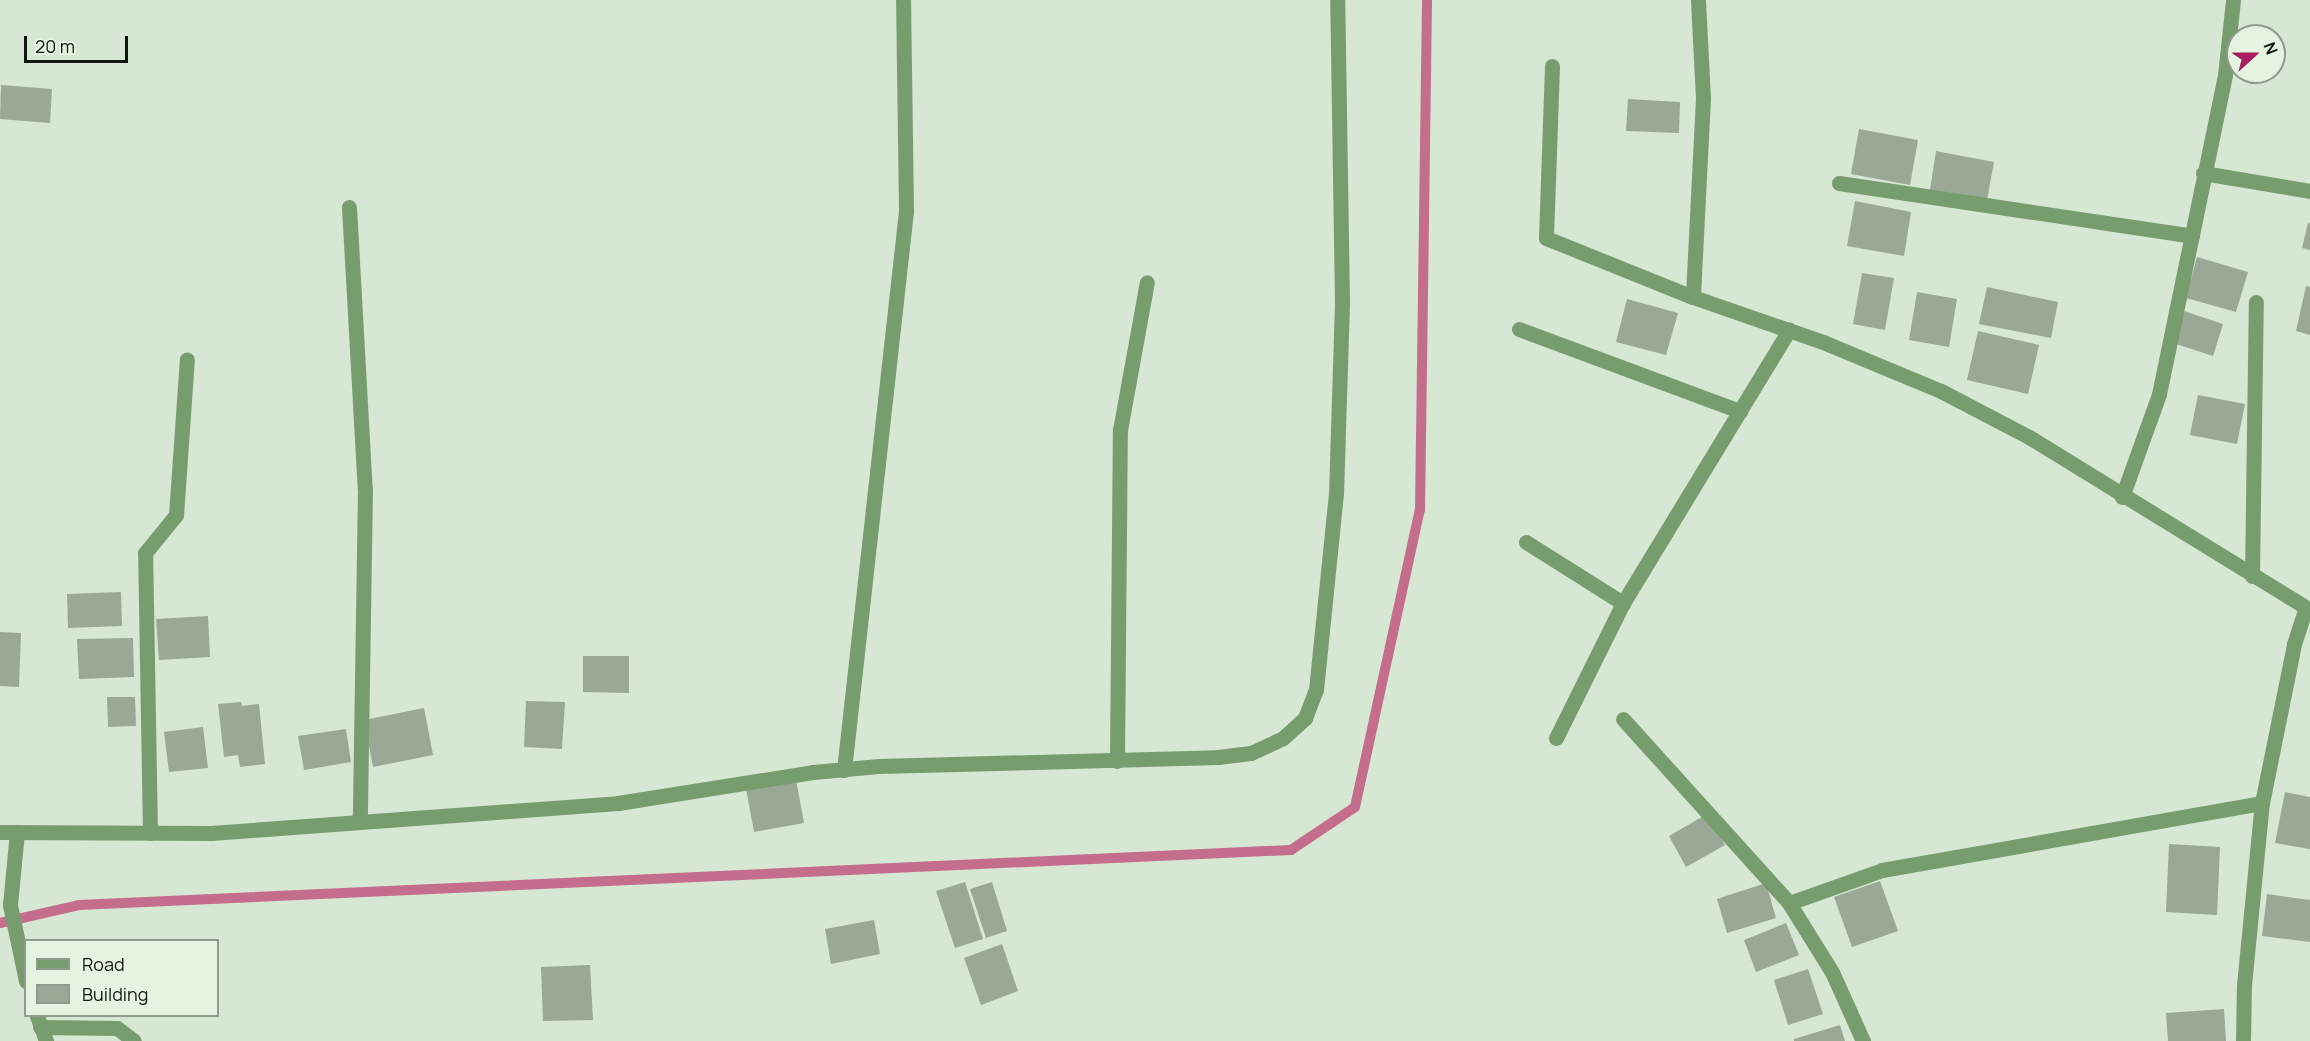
<!DOCTYPE html>
<style>
body{margin:0}
#map{position:relative;width:2310px;height:1041px;overflow:hidden;background:#d6e7d3;font-family:Manrope,sans-serif}
div>[style]{position:absolute}
.stream>*{height:10px;margin:-5px;padding:0 5px;transform-origin:5px;border-radius:5px;background:#c56d8c}
.building>*{inset:0;background:#99a996}
.street>*{height:15px;margin:-7.5px;padding:0 7.5px;transform-origin:7.5px;border-radius:7.5px;background:#779d6f}
span{translate:-50% -50%;white-space:nowrap;text-align:center;line-height:1.15;-webkit-text-stroke:4.5px #e4f4e0;paint-order:stroke}
.legend{position:absolute;left:24px;top:939px;width:195px;height:78px;box-sizing:border-box;background:#e4f4e0;border:2px solid #8f9b8c;margin:0;padding:8px 10px;list-style:none;font-size:18px;color:#10150f}
.legend li{display:flex;align-items:center;gap:12px;height:30px}
.legend b{width:30px;border:2px solid #8f9b8c}
.north{position:absolute;left:2226px;top:24px;width:60px;height:60px;box-sizing:border-box;background:#e4f4e0;border:2px solid #8f9b8c;border-radius:50%;rotate:69deg;font-size:16px;font-weight:700;line-height:24px;text-align:center;color:#10150f}
.north::after{content:'';display:block;margin:auto;width:21px;height:27px;background:#a91d5f;clip-path:polygon(50% 0,100% 100%,50% 72%,0 100%)}
.scale{position:absolute;left:24px;top:36px;width:104px;height:27px;box-sizing:border-box;border:3px solid #10150f;border-top:0;padding-left:8px;font-size:18px;line-height:21px;white-space:nowrap;color:#10150f;-webkit-text-stroke:4px #e4f4e0;paint-order:stroke}
</style>
<div id="map">
<div class="stream">
<i style="left:0;top:923px;width:81px;rotate:-12.8deg"></i>
<i style="left:79px;top:905px;width:1213px;rotate:-2.6deg"></i>
<i style="left:1291px;top:850px;width:77px;rotate:-33.9deg"></i>
<i style="left:1355px;top:807px;width:304px;rotate:-77.7deg"></i>
<i style="left:1420px;top:510px;width:510px;rotate:-89.21deg"></i>
</div>
<div class="building">
<i style="clip-path:polygon(1px 85px,52px 89px,50px 123px,0 119px)"></i>
<i style="clip-path:polygon(1628px 99px,1680px 102px,1679px 133px,1626px 131px)"></i>
<i style="clip-path:polygon(1859px 129px,1918px 140px,1910px 185px,1851px 174px)"></i>
<i style="clip-path:polygon(1936px 151px,1994px 162px,1987px 200px,1930px 190px)"></i>
<i style="clip-path:polygon(1855px 201px,1911px 212px,1904px 256px,1847px 246px)"></i>
<i style="clip-path:polygon(2308px 223px,2310px 223px,2310px 250px,2302px 248px)"></i>
<i style="clip-path:polygon(2197px 257px,2248px 272px,2236px 312px,2186px 298px)"></i>
<i style="clip-path:polygon(1862px 273px,1894px 278px,1885px 330px,1853px 324px)"></i>
<i style="clip-path:polygon(2306px 286px,2310px 287px,2310px 335px,2296px 331px)"></i>
<i style="clip-path:polygon(1987px 287px,2058px 302px,2051px 338px,1979px 324px)"></i>
<i style="clip-path:polygon(1917px 292px,1957px 299px,1949px 347px,1909px 340px)"></i>
<i style="clip-path:polygon(1627px 299px,1678px 313px,1666px 355px,1616px 342px)"></i>
<i style="clip-path:polygon(2184px 311px,2223px 324px,2213px 356px,2173px 343px)"></i>
<i style="clip-path:polygon(1978px 331px,2039px 345px,2028px 394px,1967px 380px)"></i>
<i style="clip-path:polygon(2198px 395px,2245px 404px,2237px 444px,2190px 435px)"></i>
<i style="clip-path:polygon(121px 592px,122px 626px,68px 628px,67px 594px)"></i>
<i style="clip-path:polygon(208px 616px,210px 657px,159px 660px,156px 619px)"></i>
<i style="clip-path:polygon(0 632px,21px 633px,19px 687px,0 686px)"></i>
<i style="clip-path:polygon(133px 638px,134px 677px,79px 679px,77px 639px)"></i>
<i style="clip-path:polygon(583px 656px,629px 656px,629px 693px,583px 692px)"></i>
<i style="clip-path:polygon(107px 697px,135px 697px,136px 726px,108px 727px)"></i>
<i style="clip-path:polygon(526px 701px,565px 702px,562px 749px,524px 747px)"></i>
<i style="clip-path:polygon(241px 702px,242px 706px,259px 704px,265px 764px,240px 767px,238px 755px,224px 757px,218px 704px)"></i>
<i style="clip-path:polygon(424px 708px,433px 755px,373px 767px,364px 720px)"></i>
<i style="clip-path:polygon(203px 727px,208px 768px,169px 772px,164px 732px)"></i>
<i style="clip-path:polygon(346px 729px,351px 762px,304px 770px,298px 736px)"></i>
<i style="clip-path:polygon(796px 780px,804px 823px,754px 832px,746px 789px)"></i>
<i style="clip-path:polygon(2285px 792px,2310px 797px,2310px 849px,2275px 843px)"></i>
<i style="clip-path:polygon(1707px 814px,1725px 845px,1686px 867px,1669px 836px)"></i>
<i style="clip-path:polygon(2169px 844px,2220px 847px,2217px 915px,2166px 912px)"></i>
<i style="clip-path:polygon(1880px 881px,1898px 931px,1852px 947px,1834px 897px)"></i>
<i style="clip-path:polygon(965px 882px,983px 939px,955px 948px,936px 891px)"></i>
<i style="clip-path:polygon(992px 882px,1007px 931px,986px 938px,970px 889px)"></i>
<i style="clip-path:polygon(1766px 883px,1776px 918px,1727px 933px,1717px 899px)"></i>
<i style="clip-path:polygon(2267px 894px,2310px 900px,2310px 942px,2262px 936px)"></i>
<i style="clip-path:polygon(874px 920px,880px 954px,831px 964px,825px 929px)"></i>
<i style="clip-path:polygon(1786px 923px,1799px 955px,1756px 972px,1744px 940px)"></i>
<i style="clip-path:polygon(1002px 944px,1018px 991px,981px 1005px,964px 958px)"></i>
<i style="clip-path:polygon(590px 965px,593px 1020px,543px 1021px,541px 967px)"></i>
<i style="clip-path:polygon(1808px 969px,1823px 1014px,1788px 1025px,1774px 980px)"></i>
<i style="clip-path:polygon(2224px 1009px,2226px 1041px,2168px 1041px,2166px 1013px)"></i>
<i style="clip-path:polygon(1840px 1025px,1845px 1041px,1794px 1041px,1794px 1039px)"></i>
</div>
<div class="street">
<i style="left:1698px;top:0;width:98px;rotate:87.1deg"></i>
<i style="left:1703px;top:98px;width:199px;rotate:92.9deg"></i>
<i style="left:1693px;top:297px;width:138px;rotate:19.1deg"></i>
<i style="left:1823px;top:342px;width:128px;rotate:22.6deg"></i>
<i style="left:1941px;top:391px;width:99px;rotate:27.6deg"></i>
<i style="left:2029px;top:437px;width:330px;rotate:31.6deg"></i>
<i style="left:1552px;top:66px;width:172px;rotate:92deg"></i>
<i style="left:1546px;top:238px;width:158px;rotate:21.9deg"></i>
<i style="left:2203px;top:173px;width:109px;rotate:9.5deg"></i>
<i style="left:1839px;top:183px;width:357px;rotate:8.5deg"></i>
<i style="left:349px;top:207px;width:282px;rotate:86.8deg"></i>
<i style="left:365px;top:489px;width:332px;rotate:90.9deg"></i>
<i style="left:1519px;top:329px;width:236px;rotate:20.4deg"></i>
<i style="left:2122px;top:497px;width:109px;rotate:-70.2deg"></i>
<i style="left:2159px;top:394px;width:326px;rotate:-78.3deg"></i>
<i style="left:2225px;top:75px;width:75px;rotate:-83.9deg"></i>
<i style="left:1526px;top:542px;width:115px;rotate:32.2deg"></i>
<i style="left:2252px;top:576px;width:274px;rotate:-89.2deg"></i>
<i style="left:1623px;top:719px;width:248px;rotate:47.9deg"></i>
<i style="left:1789px;top:903px;width:81px;rotate:58.1deg"></i>
<i style="left:1832px;top:972px;width:76px;rotate:65.8deg"></i>
<i style="left:1556px;top:738px;width:151px;rotate:-63.6deg"></i>
<i style="left:1623px;top:603px;width:320px;rotate:-58.7deg"></i>
<i style="left:1117px;top:761px;width:331px;rotate:-89.5deg"></i>
<i style="left:1120px;top:430px;width:150px;rotate:-79.7deg"></i>
<i style="left:844px;top:770px;width:562px;rotate:-83.67deg"></i>
<i style="left:906px;top:211px;width:211px;rotate:-90.8deg"></i>
<i style="left:0;top:832px;width:211px;rotate:0.3deg"></i>
<i style="left:211px;top:833px;width:408px;rotate:-4.2deg"></i>
<i style="left:618px;top:803px;width:197px;rotate:-9deg"></i>
<i style="left:813px;top:772px;width:66px;rotate:-5.2deg"></i>
<i style="left:879px;top:766px;width:339px;rotate:-1.5deg"></i>
<i style="left:1218px;top:757px;width:33px;rotate:-7deg"></i>
<i style="left:1251px;top:753px;width:35px;rotate:-25deg"></i>
<i style="left:1283px;top:738px;width:30px;rotate:-42deg"></i>
<i style="left:1305px;top:718px;width:30px;rotate:-69deg"></i>
<i style="left:1316px;top:690px;width:197px;rotate:-84.2deg"></i>
<i style="left:1336px;top:494px;width:191px;rotate:-88.2deg"></i>
<i style="left:1342px;top:303px;width:303px;rotate:-90.9deg"></i>
<i style="left:17px;top:832px;width:73px;rotate:95.5deg"></i>
<i style="left:10px;top:905px;width:78px;rotate:78.1deg"></i>
<i style="left:150px;top:833px;width:280px;rotate:-91deg"></i>
<i style="left:145px;top:553px;width:49px;rotate:-50.8deg"></i>
<i style="left:176px;top:515px;width:156px;rotate:-86deg"></i>
<i style="left:1789px;top:903px;width:99px;rotate:-19.5deg"></i>
<i style="left:1882px;top:870px;width:386px;rotate:-10deg"></i>
<i style="left:37px;top:1016px;width:27px;rotate:70deg"></i>
<i style="left:40px;top:1027px;width:77px;rotate:0.7deg"></i>
<i style="left:117px;top:1028px;width:21px;rotate:37deg"></i>
<i style="left:2243px;top:1041px;width:56px;rotate:-89deg"></i>
<i style="left:2244px;top:985px;width:183px;rotate:-84.4deg"></i>
<i style="left:2262px;top:803px;width:162px;rotate:-78.6deg"></i>
<i style="left:2294px;top:644px;width:38px;rotate:-72deg"></i>
</div>
<ul class="legend">
<li><b style="height:8px;background:#779d6f"></b>Road</li>
<li><b style="height:16px;background:#99a996"></b>Building</li>
</ul>
<div class="north">N</div>
<div class="scale">20 m</div>
</div>
